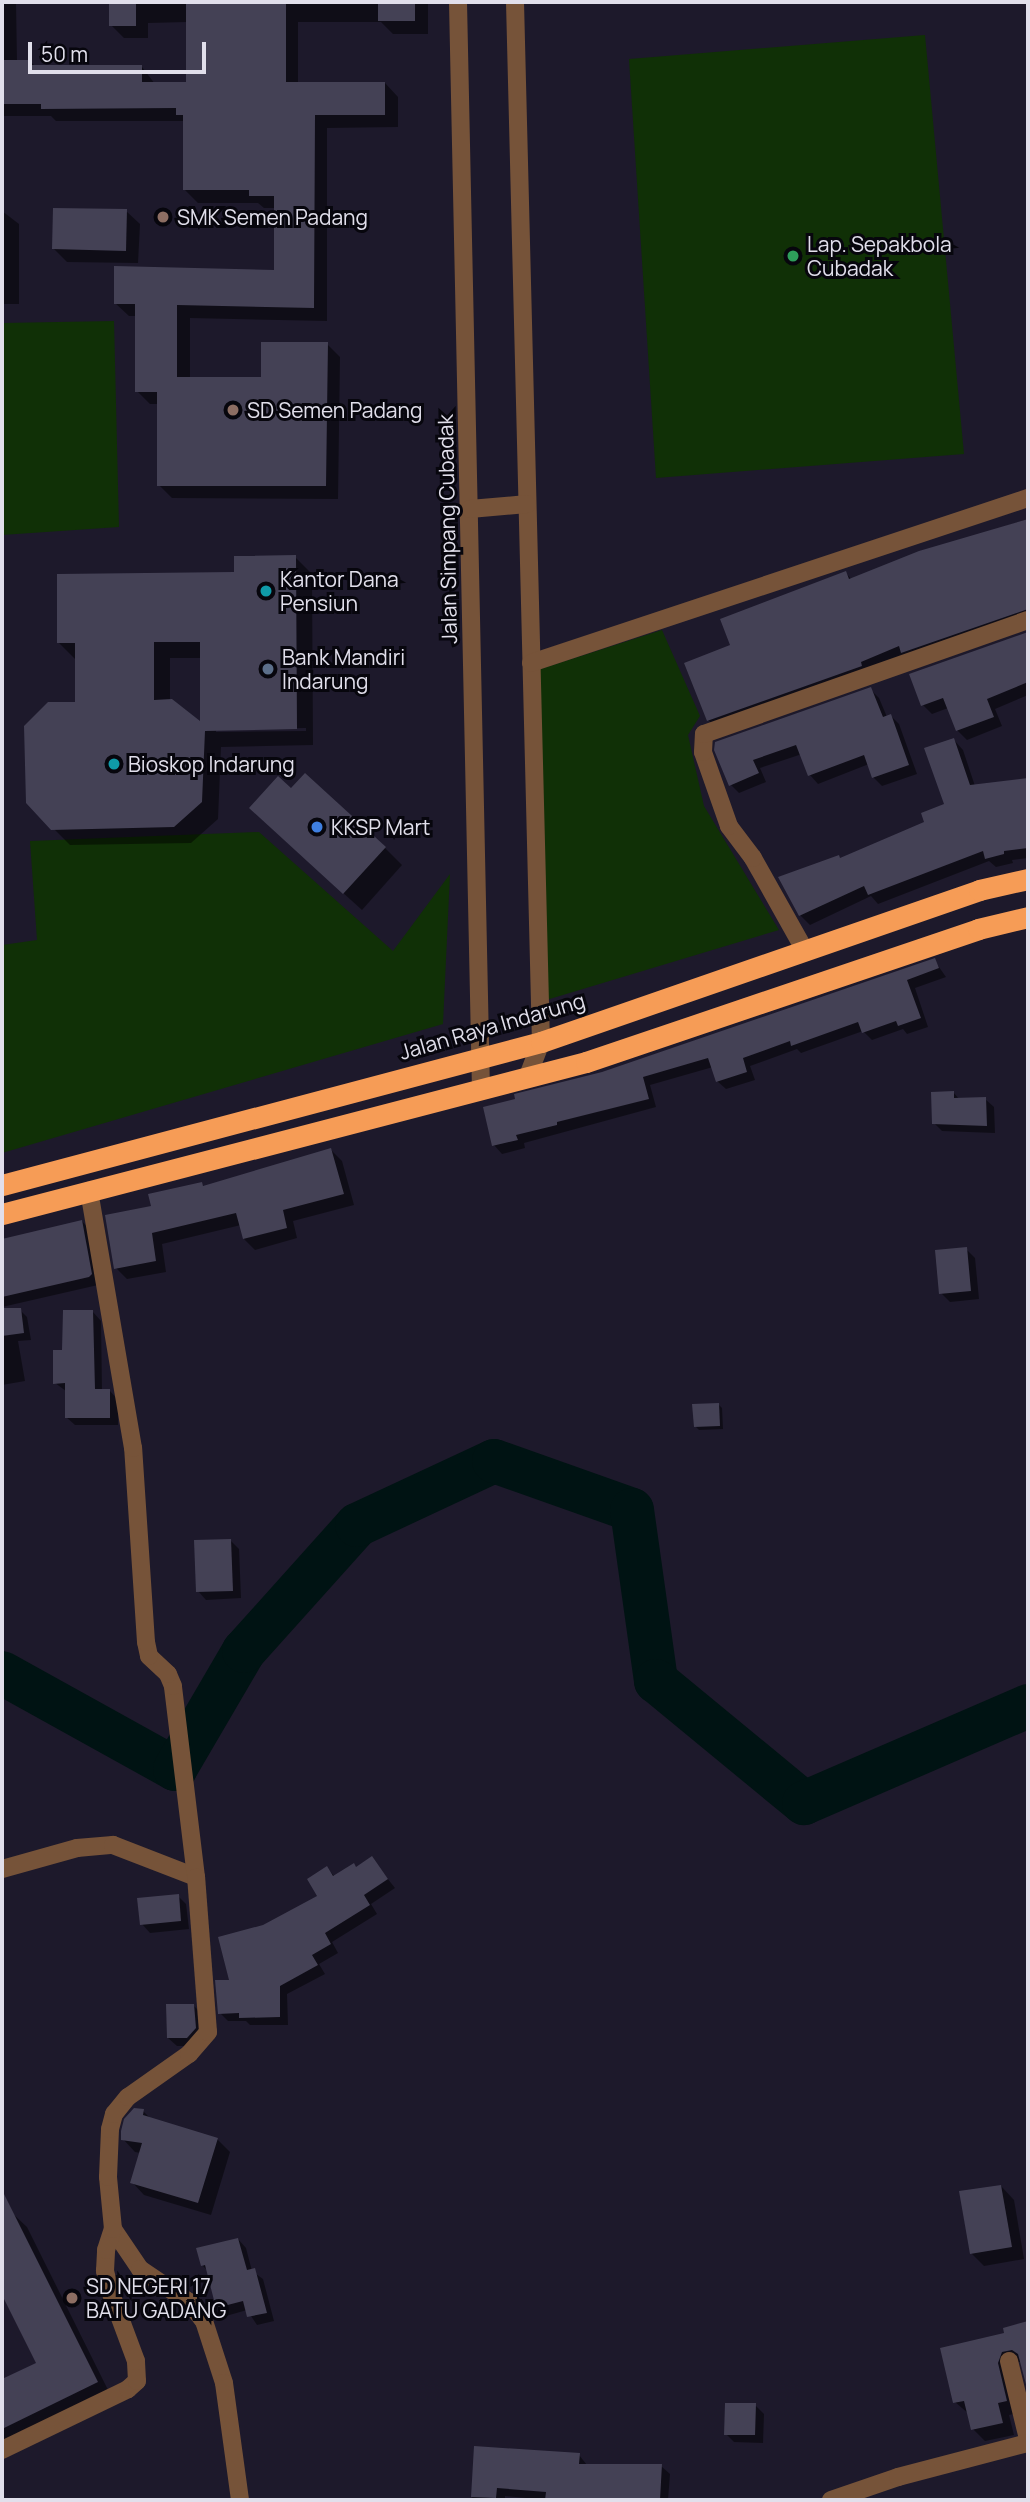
<!DOCTYPE html>
<style>
body{margin:0}
#map{position:relative;width:1030px;height:2502px;overflow:hidden;background:#1d192b;font-family:Manrope,sans-serif}
div>[style]{position:absolute}
.green>*{inset:0;background:#103006}
.shadow>*{inset:0;background:#0007}
.river>*{height:44px;margin:-22px;padding:0 22px;transform-origin:22px;border-radius:22px;background:#001313}
.building>*{inset:0;background:#444155}
.street>*{height:18px;margin:-9px;padding:0 9px;transform-origin:9px;border-radius:9px;background:#765339}
.highway>*{height:21px;margin:-10.5px;padding:0 10.5px;transform-origin:10.5px;border-radius:10.5px;background:#f69c56}
.dots>*{width:19px;height:19px;translate:-50% -50%;box-sizing:border-box;border:4px solid #07060d;border-radius:50%}
span{translate:-50% -50%;white-space:nowrap;text-align:center;line-height:1.15;-webkit-text-stroke:6px #07060d;paint-order:stroke}
.poi-label{font-size:21px;color:#e1dfeb}
.left{translate:0 -50%;text-align:left}
.street-label{font-size:21px;color:#e1dfeb}
.frame{position:absolute;inset:0;border:4px solid #e1dfeb;pointer-events:none}
.scale{position:absolute;left:28px;top:42px;width:178px;height:32px;box-sizing:border-box;border:4px solid #e1dfeb;border-top:0;padding-left:9px;font-size:21px;line-height:24px;white-space:nowrap;color:#e1dfeb;-webkit-text-stroke:5px #07060d;paint-order:stroke}
</style>
<div id="map">
<div class="green">
<i style="clip-path:polygon(925px 35px,964px 454px,656px 478px,629px 59px)"></i>
<i style="clip-path:polygon(114px 321px,119px 527px,2px 535px,2px 323px)"></i>
<i style="clip-path:polygon(662px 630px,700px 716px,688px 735px,704px 806px,779px 930px,533px 1004px,528px 673px)"></i>
<i style="clip-path:polygon(259px 832px,393px 951px,450px 874px,443px 1024px,2px 1153px,2px 945px,37px 940px,30px 841px)"></i>
</div>
<div class="shadow">
<i style="clip-path:polygon(2px 2px,16px 2px,17px 61px,31px 62px,36px 67px,142px 67px,155px 84px,188px 84px,187px 22px,148px 23px,148px 38px,124px 38px,111px 25px,111px 2px,428px 2px,428px 34px,393px 34px,381px 22px,298px 22px,298px 83px,385px 83px,398px 97px,398px 127px,327px 128px,327px 321px,190px 318px,190px 379px,263px 379px,327px 344px,340px 357px,338px 499px,172px 498px,159px 485px,158px 404px,150px 404px,137px 391px,137px 316px,129px 316px,115px 303px,275px 271px,276px 208px,264px 208px,258px 203px,198px 203px,185px 190px,185px 121px,56px 121px,51px 116px,2px 116px)"></i>
<i style="clip-path:polygon(2px 211px,19px 224px,19px 304px,2px 304px)"></i>
<i style="clip-path:polygon(126px 211px,140px 224px,138px 263px,67px 262px,54px 249px)"></i>
<i style="clip-path:polygon(1028px 519px,1028px 622px,718px 729px,708px 720px,732px 646px,846px 573px,852px 580px,920px 553px)"></i>
<i style="clip-path:polygon(evenodd,295px 557px,312px 574px,313px 745px,221px 747px,218px 819px,191px 843px,70px 845px,28px 803px,77px 703px,75px 659px,58px 642px,236px 574px,295px 557px,170px 658px,201px 658px,201px 725px,170px 701px,170px 658px,295px 557px,306px 728px,306px 731px,216px 732px,216px 729px,306px 728px)"></i>
<i style="clip-path:polygon(1028px 634px,1028px 695px,995px 709px,1002px 726px,967px 740px,957px 730px,948px 708px,932px 714px,923px 705px,911px 675px)"></i>
<i style="clip-path:polygon(870px 689px,879px 698px,887px 717px,891px 716px,899px 724px,917px 774px,882px 786px,874px 778px,869px 764px,818px 784px,810px 775px,802px 754px,760px 768px,766px 782px,739px 793px,731px 785px,717px 743px)"></i>
<i style="clip-path:polygon(954px 740px,963px 750px,975px 786px,1028px 780px,1028px 858px,1012px 860px,1013px 863px,996px 867px,989px 861px,878px 904px,871px 896px,810px 925px,800px 915px,841px 859px,926px 823px,946px 805px)"></i>
<i style="clip-path:polygon(291px 790px,385px 848px,402px 865px,362px 910px,268px 825px)"></i>
<i style="clip-path:polygon(934px 960px,946px 977px,915px 988px,928px 1027px,907px 1034px,903px 1029px,872px 1040px,863px 1031px,801px 1053px,797px 1049px,750px 1066px,755px 1080px,726px 1089px,717px 1081px,713px 1067px,650px 1085px,656px 1107px,524px 1143px,525px 1148px,502px 1154px,494px 1145px,602px 1074px)"></i>
<i style="clip-path:polygon(953px 1092px,960px 1100px,985px 1099px,994px 1107px,995px 1133px,942px 1131px,934px 1123px)"></i>
<i style="clip-path:polygon(331px 1150px,342px 1161px,354px 1205px,293px 1221px,297px 1238px,255px 1250px,244px 1239px,241px 1225px,162px 1244px,166px 1272px,127px 1279px,116px 1268px,201px 1184px,205px 1187px)"></i>
<i style="clip-path:polygon(82px 1221px,90px 1230px,98px 1285px,2px 1307px,2px 1248px)"></i>
<i style="clip-path:polygon(966px 1249px,975px 1258px,979px 1299px,950px 1302px,941px 1293px)"></i>
<i style="clip-path:polygon(2px 1310px,20px 1310px,27px 1317px,31px 1340px,18px 1341px,25px 1381px,2px 1385px)"></i>
<i style="clip-path:polygon(93px 1312px,101px 1321px,102px 1391px,110px 1391px,118px 1400px,118px 1425px,75px 1425px,66px 1417px,66px 1391px,55px 1383px)"></i>
<i style="clip-path:polygon(718px 1404px,722px 1408px,723px 1429px,699px 1430px,695px 1426px)"></i>
<i style="clip-path:polygon(230px 1540px,239px 1549px,241px 1598px,206px 1600px,198px 1591px)"></i>
<i style="clip-path:polygon(372px 1859px,395px 1888px,371px 1904px,377px 1914px,332px 1942px,338px 1953px,319px 1964px,325px 1974px,287px 1994px,288px 2025px,250px 2025px,246px 2021px,228px 2021px,220px 2013px,232px 1981px,264px 1927px,320px 1896px,327px 1868px,335px 1877px,357px 1869px)"></i>
<i style="clip-path:polygon(178px 1896px,186px 1904px,189px 1929px,150px 1933px,142px 1924px)"></i>
<i style="clip-path:polygon(194px 2006px,202px 2014px,196px 2046px,177px 2046px,168px 2038px)"></i>
<i style="clip-path:polygon(143px 2111px,152px 2120px,217px 2139px,230px 2152px,211px 2215px,144px 2195px,132px 2182px,141px 2153px,135px 2152px,123px 2139px)"></i>
<i style="clip-path:polygon(1001px 2186px,1014px 2200px,1024px 2259px,984px 2266px,971px 2253px)"></i>
<i style="clip-path:polygon(11px 2212px,27px 2227px,112px 2398px,2px 2452px,2px 2382px,38px 2363px,2px 2291px,2px 2216px)"></i>
<i style="clip-path:polygon(238px 2239px,246px 2248px,252px 2271px,263px 2279px,274px 2321px,257px 2325px,247px 2310px,226px 2316px,218px 2307px,208px 2271px,203px 2266px)"></i>
<i style="clip-path:polygon(1028px 2323px,1028px 2385px,1023px 2362px,1018px 2362px,1018px 2413px,1009px 2415px,1014px 2435px,985px 2441px,973px 2429px,969px 2414px,955px 2402px,1007px 2334px,1005px 2329px)"></i>
<i style="clip-path:polygon(755px 2405px,764px 2414px,763px 2443px,734px 2442px,726px 2434px)"></i>
<i style="clip-path:polygon(476px 2448px,579px 2455px,587px 2465px,661px 2466px,670px 2474px,668px 2500px,547px 2500px,505px 2496px,505px 2500px,472px 2500px)"></i>
</div>
<div class="river">
<i style="left:2px;top:1673px;width:198px;rotate:29deg"></i>
<i style="left:175px;top:1769px;width:137px;rotate:-59.7deg"></i>
<i style="left:244px;top:1651px;width:169px;rotate:-48.1deg"></i>
<i style="left:357px;top:1525px;width:151px;rotate:-25deg"></i>
<i style="left:494px;top:1461px;width:146px;rotate:19.5deg"></i>
<i style="left:632px;top:1510px;width:173px;rotate:82deg"></i>
<i style="left:656px;top:1681px;width:192px;rotate:39.5deg"></i>
<i style="left:804px;top:1803px;width:244px;rotate:-23.4deg"></i>
</div>
<div class="building">
<i style="clip-path:polygon(109px 2px,136px 2px,136px 26px,109px 26px)"></i>
<i style="clip-path:polygon(186px 2px,286px 2px,286px 82px,385px 82px,385px 115px,315px 115px,314px 308px,177px 305px,177px 377px,261px 377px,261px 342px,328px 342px,326px 486px,157px 486px,157px 392px,135px 392px,135px 304px,114px 304px,114px 266px,274px 270px,274px 196px,249px 196px,249px 190px,183px 190px,183px 115px,176px 115px,176px 108px,41px 109px,41px 104px,2px 104px,2px 60px,32px 60px,32px 65px,142px 65px,142px 82px,186px 82px)"></i>
<i style="clip-path:polygon(378px 2px,415px 2px,415px 21px,378px 21px)"></i>
<i style="clip-path:polygon(53px 208px,127px 209px,126px 251px,52px 249px)"></i>
<i style="clip-path:polygon(1028px 519px,1028px 609px,901px 653px,899px 646px,861px 662px,862px 666px,707px 721px,684px 663px,730px 645px,720px 619px,846px 571px,849px 579px,919px 551px)"></i>
<i style="clip-path:polygon(evenodd,296px 555px,297px 729px,205px 731px,202px 802px,174px 827px,51px 830px,26px 803px,24px 726px,48px 702px,75px 702px,75px 643px,57px 643px,57px 574px,234px 572px,234px 556px,296px 555px,154px 642px,200px 642px,200px 721px,172px 699px,154px 700px,154px 642px)"></i>
<i style="clip-path:polygon(1028px 632px,1028px 682px,987px 699px,994px 717px,956px 731px,943px 698px,921px 706px,909px 674px)"></i>
<i style="clip-path:polygon(871px 687px,883px 717px,891px 714px,909px 765px,872px 778px,864px 755px,808px 776px,796px 745px,753px 760px,759px 773px,729px 786px,714px 750px,715px 742px)"></i>
<i style="clip-path:polygon(954px 738px,970px 785px,1028px 778px,1028px 848px,1004px 851px,1004px 854px,985px 859px,983px 851px,868px 895px,864px 886px,799px 916px,778px 877px,839px 855px,840px 858px,924px 822px,921px 813px,944px 804px,924px 748px)"></i>
<i style="clip-path:polygon(305px 773px,386px 847px,343px 894px,249px 808px,278px 776px,291px 788px)"></i>
<i style="clip-path:polygon(935px 958px,939px 968px,907px 980px,921px 1018px,898px 1026px,896px 1021px,862px 1033px,858px 1022px,791px 1046px,790px 1041px,743px 1058px,747px 1072px,716px 1082px,708px 1058px,643px 1077px,649px 1099px,557px 1122px,557px 1125px,516px 1135px,518px 1140px,492px 1146px,483px 1107px,515px 1099px,514px 1094px,602px 1072px)"></i>
<i style="clip-path:polygon(954px 1091px,954px 1098px,986px 1097px,987px 1126px,932px 1124px,931px 1092px)"></i>
<i style="clip-path:polygon(331px 1148px,344px 1194px,283px 1210px,287px 1228px,243px 1239px,236px 1213px,152px 1233px,156px 1261px,114px 1269px,105px 1215px,151px 1206px,148px 1194px,202px 1182px,203px 1186px)"></i>
<i style="clip-path:polygon(82px 1220px,92px 1274px,89px 1277px,2px 1297px,2px 1239px)"></i>
<i style="clip-path:polygon(967px 1247px,971px 1291px,939px 1294px,935px 1250px)"></i>
<i style="clip-path:polygon(2px 1308px,21px 1308px,24px 1333px,2px 1336px)"></i>
<i style="clip-path:polygon(63px 1310px,93px 1310px,95px 1389px,110px 1389px,110px 1418px,65px 1418px,65px 1383px,53px 1384px,53px 1350px,62px 1350px)"></i>
<i style="clip-path:polygon(719px 1403px,720px 1426px,694px 1427px,692px 1404px)"></i>
<i style="clip-path:polygon(231px 1539px,233px 1591px,196px 1592px,194px 1540px)"></i>
<i style="clip-path:polygon(372px 1856px,388px 1879px,364px 1895px,370px 1905px,325px 1933px,331px 1944px,312px 1955px,318px 1965px,280px 1986px,280px 2017px,239px 2018px,239px 2013px,218px 2014px,215px 1980px,229px 1980px,218px 1937px,263px 1925px,317px 1896px,307px 1879px,327px 1866px,333px 1876px,354px 1863px,356px 1867px)"></i>
<i style="clip-path:polygon(179px 1894px,181px 1921px,140px 1925px,137px 1898px)"></i>
<i style="clip-path:polygon(166px 2004px,194px 2004px,196px 2028px,187px 2038px,167px 2038px)"></i>
<i style="clip-path:polygon(134px 2108px,144px 2109px,143px 2115px,218px 2138px,198px 2203px,130px 2183px,142px 2143px,121px 2140px,121px 2131px,124px 2119px)"></i>
<i style="clip-path:polygon(1001px 2185px,1012px 2247px,970px 2254px,959px 2191px)"></i>
<i style="clip-path:polygon(2px 2190px,98px 2382px,2px 2429px,2px 2379px,36px 2363px,2px 2295px)"></i>
<i style="clip-path:polygon(238px 2238px,247px 2270px,255px 2268px,267px 2313px,247px 2317px,243px 2301px,216px 2308px,205px 2265px,201px 2266px,196px 2248px)"></i>
<i style="clip-path:polygon(1028px 2321px,1028px 2392px,1018px 2354px,1012px 2350px,1002px 2352px,998px 2363px,1007px 2401px,998px 2403px,1003px 2423px,971px 2430px,964px 2401px,953px 2403px,940px 2348px,1004px 2333px,1003px 2328px)"></i>
<i style="clip-path:polygon(725px 2403px,756px 2403px,755px 2435px,724px 2435px)"></i>
<i style="clip-path:polygon(474px 2446px,580px 2453px,579px 2464px,662px 2464px,660px 2500px,545px 2500px,546px 2492px,497px 2488px,496px 2498px,471px 2497px)"></i>
</div>
<div class="street">
<i style="left:458px;top:2px;width:1089px;rotate:88.79deg"></i>
<i style="left:515px;top:2px;width:1040px;rotate:88.57deg"></i>
<i style="left:541px;top:1042px;width:39px;rotate:111deg"></i>
<i style="left:470px;top:509px;width:57px;rotate:-5deg"></i>
<i style="left:531px;top:663px;width:524px;rotate:-18.37deg"></i>
<i style="left:804px;top:949px;width:104px;rotate:-119.3deg"></i>
<i style="left:753px;top:858px;width:40px;rotate:-127deg"></i>
<i style="left:729px;top:826px;width:78px;rotate:-109.4deg"></i>
<i style="left:703px;top:752px;width:18px;rotate:-87deg"></i>
<i style="left:704px;top:734px;width:343px;rotate:-19.4deg"></i>
<i style="left:2px;top:1869px;width:78px;rotate:-15.6deg"></i>
<i style="left:77px;top:1848px;width:36px;rotate:-5deg"></i>
<i style="left:113px;top:1845px;width:89px;rotate:21.1deg"></i>
<i style="left:196px;top:1877px;width:192px;rotate:-96.9deg"></i>
<i style="left:173px;top:1686px;width:13px;rotate:-113deg"></i>
<i style="left:168px;top:1674px;width:26px;rotate:-137deg"></i>
<i style="left:149px;top:1656px;width:14px;rotate:-102deg"></i>
<i style="left:146px;top:1642px;width:194px;rotate:-93.8deg"></i>
<i style="left:133px;top:1448px;width:261px;rotate:-99.7deg"></i>
<i style="left:113px;top:2229px;width:48px;rotate:56deg"></i>
<i style="left:140px;top:2269px;width:59px;rotate:34deg"></i>
<i style="left:189px;top:2302px;width:24px;rotate:52deg"></i>
<i style="left:204px;top:2321px;width:65px;rotate:72.1deg"></i>
<i style="left:224px;top:2383px;width:118px;rotate:82.2deg"></i>
<i style="left:1009px;top:2361px;width:80px;rotate:76.3deg"></i>
<i style="left:2px;top:2450px;width:140px;rotate:-25.8deg"></i>
<i style="left:128px;top:2389px;width:12px;rotate:-42deg"></i>
<i style="left:137px;top:2381px;width:20px;rotate:-93deg"></i>
<i style="left:136px;top:2361px;width:75px;rotate:-110.4deg"></i>
<i style="left:110px;top:2291px;width:21px;rotate:-104deg"></i>
<i style="left:105px;top:2271px;width:21px;rotate:-87deg"></i>
<i style="left:106px;top:2250px;width:22px;rotate:-72deg"></i>
<i style="left:113px;top:2229px;width:52px;rotate:-95.5deg"></i>
<i style="left:108px;top:2177px;width:48px;rotate:-87.6deg"></i>
<i style="left:110px;top:2129px;width:16px;rotate:-75deg"></i>
<i style="left:114px;top:2114px;width:22px;rotate:-51deg"></i>
<i style="left:128px;top:2097px;width:75px;rotate:-35.2deg"></i>
<i style="left:189px;top:2054px;width:29px;rotate:-49deg"></i>
<i style="left:208px;top:2032px;width:155px;rotate:-94.4deg"></i>
<i style="left:831px;top:2500px;width:71px;rotate:-18.9deg"></i>
<i style="left:898px;top:2477px;width:134px;rotate:-14.7deg"></i>
</div>
<div class="highway">
<i style="left:2px;top:1185px;width:558px;rotate:-14.86deg"></i>
<i style="left:541px;top:1042px;width:464px;rotate:-19.1deg"></i>
<i style="left:979px;top:890px;width:50px;rotate:-12.7deg"></i>
<i style="left:2px;top:1214px;width:603px;rotate:-14.59deg"></i>
<i style="left:586px;top:1062px;width:414px;rotate:-18.7deg"></i>
<i style="left:978px;top:929px;width:51px;rotate:-13.5deg"></i>
</div>
<div class="dots">
<i style="left:163px;top:217px;background:#8d6e63"></i>
<i style="left:793px;top:256px;background:#2e9e5b"></i>
<i style="left:233px;top:410px;background:#8d6e63"></i>
<i style="left:266px;top:591px;background:#0f9aa8"></i>
<i style="left:268px;top:669px;background:#5c6f8a"></i>
<i style="left:114px;top:764px;background:#0f9aa8"></i>
<i style="left:317px;top:827px;background:#3f7fe0"></i>
<i style="left:72px;top:2298px;background:#8d6e63"></i>
</div>
<div class="poi-label">
<span class="left" style="left:177px;top:217px">SMK Semen Padang</span>
<span class="left" style="left:807px;top:256px">Lap. Sepakbola<br>Cubadak</span>
<span class="left" style="left:247px;top:410px">SD Semen Padang</span>
<span class="left" style="left:280px;top:591px">Kantor Dana<br>Pensiun</span>
<span class="left" style="left:282px;top:669px">Bank Mandiri<br>Indarung</span>
<span class="left" style="left:128px;top:764px">Bioskop Indarung</span>
<span class="left" style="left:331px;top:827px">KKSP Mart</span>
<span class="left" style="left:86px;top:2298px">SD NEGERI 17<br>BATU GADANG</span>
</div>
<div class="street-label">
<span style="left:447px;top:529px;rotate:-91deg">Jalan Simpang Cubadak</span>
<span style="left:492px;top:1026px;rotate:-16deg">Jalan Raya Indarung</span>
</div>
<div class="frame"></div>
<div class="scale">50 m</div>
</div>
